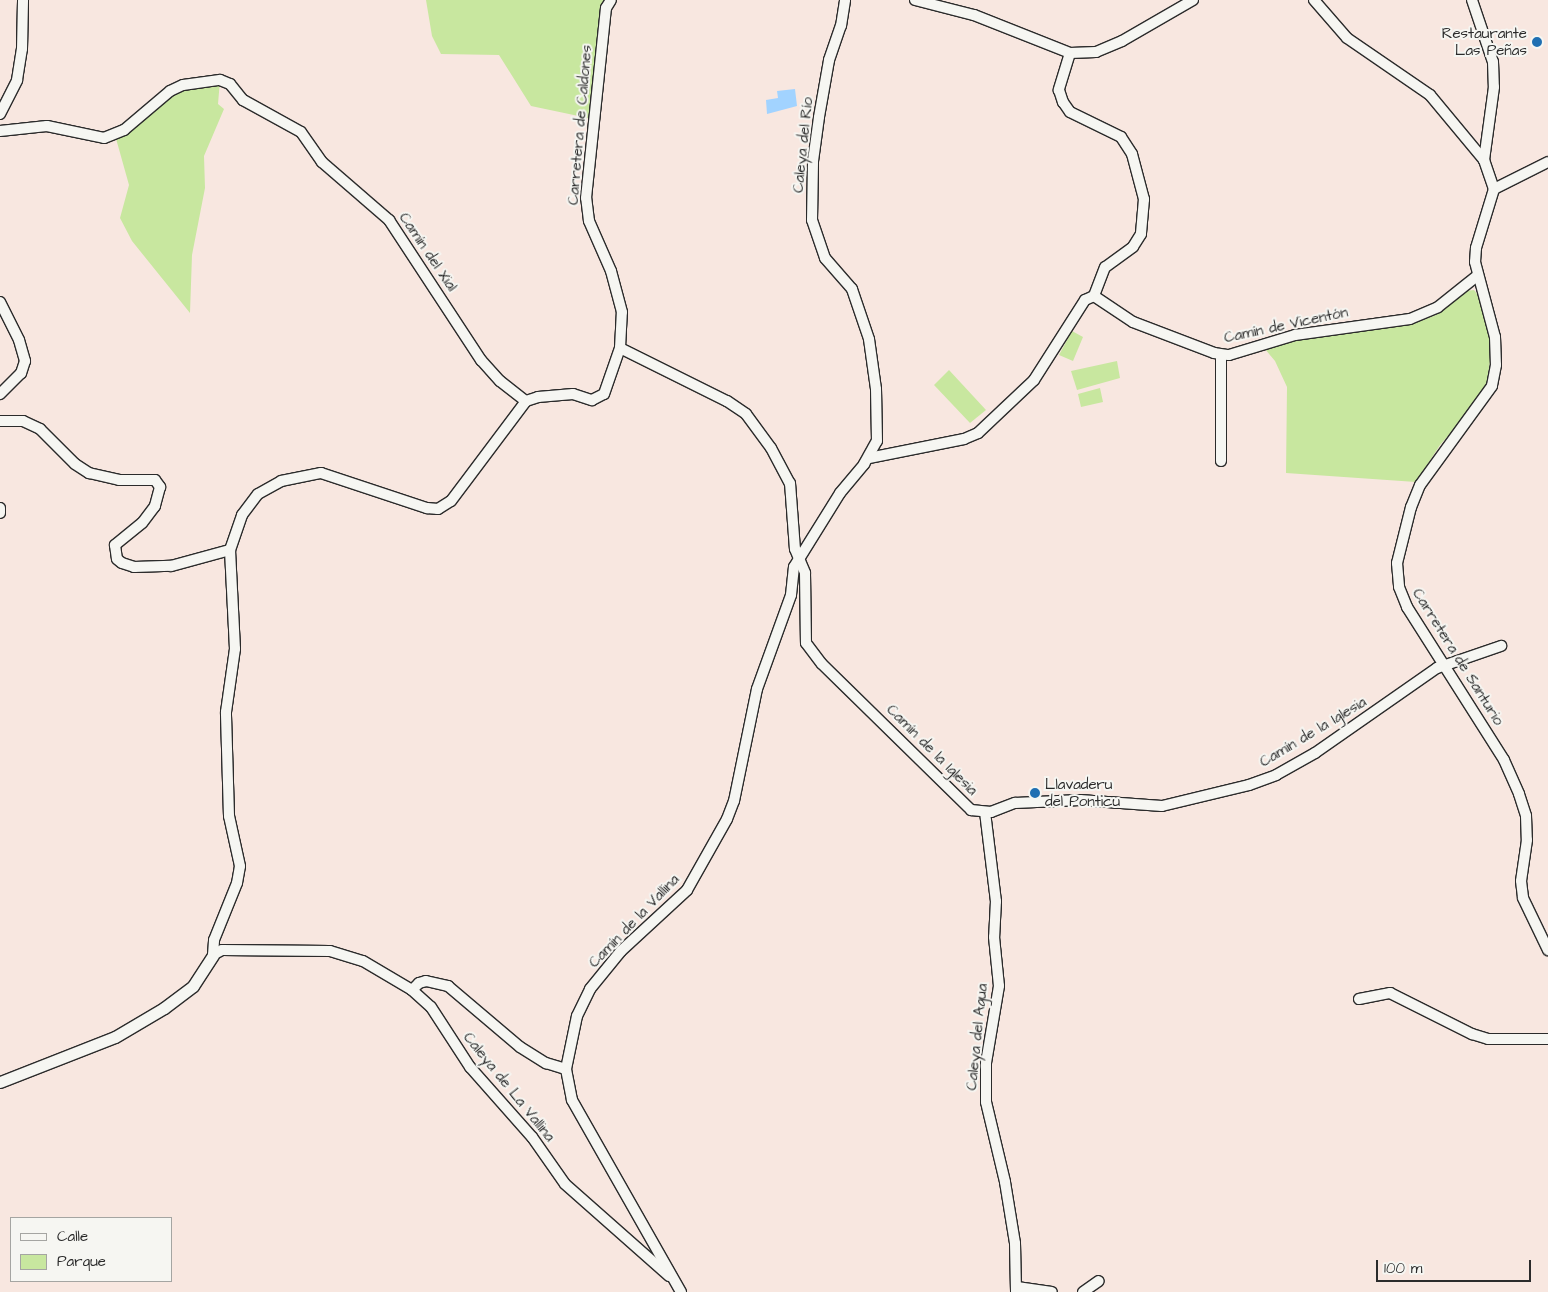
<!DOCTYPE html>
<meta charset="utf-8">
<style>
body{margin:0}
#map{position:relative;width:1548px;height:1292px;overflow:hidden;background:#f8e7e0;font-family:"Architects Daughter",sans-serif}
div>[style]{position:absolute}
.green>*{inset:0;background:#c8e79f}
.water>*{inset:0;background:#a2d3ff}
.roads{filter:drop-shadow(1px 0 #2b2b2b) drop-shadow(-1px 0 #2b2b2b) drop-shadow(0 1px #2b2b2b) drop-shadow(0 -1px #2b2b2b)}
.minor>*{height:10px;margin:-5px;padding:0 5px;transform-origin:5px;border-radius:5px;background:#f6f6f2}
.tertiary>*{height:11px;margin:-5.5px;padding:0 5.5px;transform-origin:5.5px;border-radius:5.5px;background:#f6f6f2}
.dots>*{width:14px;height:14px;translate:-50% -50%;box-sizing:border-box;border:2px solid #f6f6f2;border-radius:50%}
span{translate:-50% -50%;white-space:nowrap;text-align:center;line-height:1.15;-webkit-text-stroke:4px #f6f6f2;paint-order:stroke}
.poi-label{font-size:15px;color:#2b2b2b}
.right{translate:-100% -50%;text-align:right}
.left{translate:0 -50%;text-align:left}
.street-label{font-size:15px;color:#2b2b2b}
.legend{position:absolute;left:10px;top:1217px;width:162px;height:65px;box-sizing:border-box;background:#f6f6f2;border:1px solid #a5a5a2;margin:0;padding:6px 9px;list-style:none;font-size:15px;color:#2b2b2b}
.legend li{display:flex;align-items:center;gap:10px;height:25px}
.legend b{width:25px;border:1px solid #a5a5a2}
.scale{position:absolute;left:1376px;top:1260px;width:155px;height:22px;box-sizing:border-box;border:2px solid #2b2b2b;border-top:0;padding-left:6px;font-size:15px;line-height:18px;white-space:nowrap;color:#2b2b2b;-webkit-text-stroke:4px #f6f6f2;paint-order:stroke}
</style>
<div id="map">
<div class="green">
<i style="clip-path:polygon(426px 0,611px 0,588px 118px,531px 106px,499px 55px,441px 54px,432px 36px)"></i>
<i style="clip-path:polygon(220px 80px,218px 104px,224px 109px,204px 156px,205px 188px,192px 255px,190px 313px,132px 241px,120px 218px,129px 185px,115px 135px,170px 91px)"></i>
<i style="clip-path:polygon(1474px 290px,1482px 300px,1489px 329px,1491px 355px,1487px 382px,1475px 405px,1440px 445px,1416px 482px,1286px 473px,1287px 387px,1275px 361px,1265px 349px,1315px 336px,1418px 322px,1436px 315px,1466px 291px)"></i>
<i style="clip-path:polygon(1072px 331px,1083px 337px,1073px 361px,1059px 355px)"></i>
<i style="clip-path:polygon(1117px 361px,1120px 378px,1077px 390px,1071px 371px)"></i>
<i style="clip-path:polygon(949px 370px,986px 410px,970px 423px,934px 385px)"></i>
<i style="clip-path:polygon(1100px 388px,1103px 402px,1081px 407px,1078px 394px)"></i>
</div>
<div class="water">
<i style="clip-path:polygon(795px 89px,797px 106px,767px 114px,766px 100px,778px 98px,777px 91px)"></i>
</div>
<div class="roads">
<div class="minor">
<i style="left:915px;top:0;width:61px;rotate:14.3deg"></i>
<i style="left:974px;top:15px;width:103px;rotate:21.6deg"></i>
<i style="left:1070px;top:53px;width:26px;rotate:-2deg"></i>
<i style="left:1096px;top:52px;width:28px;rotate:-23deg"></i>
<i style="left:1122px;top:41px;width:82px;rotate:-30deg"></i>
<i style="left:1314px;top:0;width:50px;rotate:49deg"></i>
<i style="left:1347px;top:38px;width:101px;rotate:34.5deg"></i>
<i style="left:1430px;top:95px;width:85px;rotate:50.3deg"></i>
<i style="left:1484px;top:160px;width:31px;rotate:71deg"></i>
<i style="left:1472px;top:0;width:65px;rotate:71.3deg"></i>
<i style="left:1493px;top:62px;width:25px;rotate:88deg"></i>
<i style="left:1494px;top:87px;width:74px;rotate:97.8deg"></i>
<i style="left:1070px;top:53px;width:39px;rotate:107deg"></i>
<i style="left:1059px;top:90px;width:13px;rotate:72deg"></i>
<i style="left:1063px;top:102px;width:12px;rotate:55deg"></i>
<i style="left:1070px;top:112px;width:57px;rotate:26.1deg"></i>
<i style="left:1121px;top:137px;width:20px;rotate:57deg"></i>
<i style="left:1132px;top:154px;width:47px;rotate:75.1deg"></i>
<i style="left:1144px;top:199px;width:35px;rotate:95deg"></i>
<i style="left:1141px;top:234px;width:15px;rotate:122deg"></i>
<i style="left:1133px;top:247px;width:34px;rotate:144deg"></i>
<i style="left:1105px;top:267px;width:31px;rotate:111deg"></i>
<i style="left:0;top:114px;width:38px;rotate:-63deg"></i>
<i style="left:17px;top:80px;width:31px;rotate:-81deg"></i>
<i style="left:22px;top:49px;width:49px;rotate:-88.8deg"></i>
<i style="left:0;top:131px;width:47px;rotate:-6.1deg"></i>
<i style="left:47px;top:126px;width:58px;rotate:11.9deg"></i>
<i style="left:104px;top:138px;width:22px;rotate:-22deg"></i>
<i style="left:124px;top:130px;width:60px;rotate:-40.3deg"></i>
<i style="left:170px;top:91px;width:14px;rotate:-25deg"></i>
<i style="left:183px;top:85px;width:37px;rotate:-8deg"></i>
<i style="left:220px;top:80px;width:11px;rotate:22deg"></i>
<i style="left:230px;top:84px;width:21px;rotate:51deg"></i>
<i style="left:243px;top:100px;width:66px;rotate:28.9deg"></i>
<i style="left:301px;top:132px;width:37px;rotate:55deg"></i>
<i style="left:322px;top:162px;width:89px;rotate:40.9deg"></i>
<i style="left:389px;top:220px;width:168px;rotate:56.7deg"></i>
<i style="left:481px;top:360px;width:28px;rotate:48deg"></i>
<i style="left:500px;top:381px;width:33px;rotate:38deg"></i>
<i style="left:1494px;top:189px;width:62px;rotate:107deg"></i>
<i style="left:1476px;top:248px;width:14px;rotate:94deg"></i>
<i style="left:1475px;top:262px;width:78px;rotate:75.1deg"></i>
<i style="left:1495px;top:337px;width:28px;rotate:88deg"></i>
<i style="left:1496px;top:365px;width:21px;rotate:101deg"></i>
<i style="left:1492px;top:386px;width:122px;rotate:126deg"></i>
<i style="left:1420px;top:485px;width:24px;rotate:112deg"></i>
<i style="left:1411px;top:507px;width:58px;rotate:104deg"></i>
<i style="left:1397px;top:563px;width:24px;rotate:85deg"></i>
<i style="left:1399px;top:587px;width:22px;rotate:68deg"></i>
<i style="left:1407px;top:607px;width:181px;rotate:57.6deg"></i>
<i style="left:1504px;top:760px;width:37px;rotate:66deg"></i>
<i style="left:1519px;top:794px;width:23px;rotate:72deg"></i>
<i style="left:1526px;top:816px;width:24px;rotate:88deg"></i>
<i style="left:1527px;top:840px;width:41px;rotate:98.3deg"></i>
<i style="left:1521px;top:881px;width:17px;rotate:83deg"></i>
<i style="left:1523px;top:898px;width:58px;rotate:64.3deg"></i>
<i style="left:1494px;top:189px;width:60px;rotate:-26.6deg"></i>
<i style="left:0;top:302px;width:42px;rotate:63.4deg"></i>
<i style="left:19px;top:340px;width:22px;rotate:74deg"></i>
<i style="left:25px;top:361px;width:13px;rotate:108deg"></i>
<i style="left:21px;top:373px;width:30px;rotate:135deg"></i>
<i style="left:620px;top:348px;width:119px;rotate:26.4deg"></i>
<i style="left:727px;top:401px;width:23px;rotate:34deg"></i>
<i style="left:746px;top:414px;width:42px;rotate:53.7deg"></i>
<i style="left:771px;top:448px;width:40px;rotate:62deg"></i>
<i style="left:790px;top:483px;width:66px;rotate:85.7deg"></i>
<i style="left:795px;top:549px;width:26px;rotate:67deg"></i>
<i style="left:805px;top:573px;width:70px;rotate:89.2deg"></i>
<i style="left:806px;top:643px;width:26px;rotate:53deg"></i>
<i style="left:822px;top:664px;width:209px;rotate:44.4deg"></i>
<i style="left:971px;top:810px;width:20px;rotate:6deg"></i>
<i style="left:991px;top:812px;width:26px;rotate:-21deg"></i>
<i style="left:1015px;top:803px;width:65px;rotate:-2.6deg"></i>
<i style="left:1080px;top:800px;width:82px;rotate:4.2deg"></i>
<i style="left:1162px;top:806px;width:89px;rotate:-13.6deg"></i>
<i style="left:1249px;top:785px;width:29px;rotate:-20deg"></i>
<i style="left:1276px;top:775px;width:45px;rotate:-29.4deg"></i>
<i style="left:1315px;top:753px;width:149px;rotate:-34.9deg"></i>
<i style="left:1437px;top:668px;width:68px;rotate:-19deg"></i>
<i style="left:0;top:421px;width:23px"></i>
<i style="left:23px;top:421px;width:19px;rotate:25deg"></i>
<i style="left:40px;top:429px;width:49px;rotate:45deg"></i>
<i style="left:75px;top:464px;width:17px;rotate:33deg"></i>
<i style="left:89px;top:473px;width:31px;rotate:13deg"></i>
<i style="left:119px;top:480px;width:36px"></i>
<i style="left:155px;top:480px;width:9px;rotate:54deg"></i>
<i style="left:160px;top:487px;width:20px;rotate:105deg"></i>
<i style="left:155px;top:506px;width:21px;rotate:127deg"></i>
<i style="left:142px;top:523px;width:35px;rotate:141deg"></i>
<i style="left:115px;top:545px;width:14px;rotate:82deg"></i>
<i style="left:117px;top:559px;width:6px;rotate:39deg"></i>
<i style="left:122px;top:563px;width:13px;rotate:18deg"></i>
<i style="left:134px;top:567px;width:37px;rotate:-2deg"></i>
<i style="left:171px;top:566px;width:61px;rotate:-15.2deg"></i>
<i style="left:869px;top:458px;width:97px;rotate:-11.3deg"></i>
<i style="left:964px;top:439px;width:15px;rotate:-23deg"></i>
<i style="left:978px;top:433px;width:77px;rotate:-43.4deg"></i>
<i style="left:1034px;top:380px;width:95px;rotate:-57.5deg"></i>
<i style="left:1085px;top:300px;width:10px;rotate:-24deg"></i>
<i style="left:1094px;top:296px;width:47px;rotate:33.7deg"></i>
<i style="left:1133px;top:322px;width:87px;rotate:20.9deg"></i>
<i style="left:1214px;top:353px;width:15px;rotate:8deg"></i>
<i style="left:1229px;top:355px;width:69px;rotate:-16.9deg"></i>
<i style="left:1295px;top:335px;width:116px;rotate:-7.9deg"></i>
<i style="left:1410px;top:319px;width:30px;rotate:-23deg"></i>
<i style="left:1438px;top:307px;width:50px;rotate:-38.5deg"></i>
<i style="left:1221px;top:461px;width:106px;rotate:-90deg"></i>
<i style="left:0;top:508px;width:5px;rotate:90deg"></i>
<i style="left:985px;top:812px;width:90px;rotate:83deg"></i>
<i style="left:996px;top:901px;width:36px;rotate:93deg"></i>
<i style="left:994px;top:937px;width:49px;rotate:84.2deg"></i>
<i style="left:999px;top:986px;width:78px;rotate:99.6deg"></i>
<i style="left:986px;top:1063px;width:39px;rotate:90deg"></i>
<i style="left:986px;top:1102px;width:82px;rotate:76.6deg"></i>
<i style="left:1005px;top:1182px;width:62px;rotate:80.7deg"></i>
<i style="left:1015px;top:1243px;width:49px;rotate:88.8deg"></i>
<i style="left:213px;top:955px;width:15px;rotate:-86deg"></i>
<i style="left:214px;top:940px;width:61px;rotate:-68deg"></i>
<i style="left:237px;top:883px;width:17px;rotate:-80deg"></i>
<i style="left:240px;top:866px;width:51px;rotate:-102.4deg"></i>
<i style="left:229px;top:816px;width:104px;rotate:-91.7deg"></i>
<i style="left:226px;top:712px;width:64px;rotate:-81.9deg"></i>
<i style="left:235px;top:649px;width:99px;rotate:-92.9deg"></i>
<i style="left:230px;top:550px;width:37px;rotate:-71deg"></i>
<i style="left:242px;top:515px;width:26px;rotate:-53deg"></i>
<i style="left:258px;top:494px;width:26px;rotate:-29deg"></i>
<i style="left:281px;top:481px;width:41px;rotate:-11.3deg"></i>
<i style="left:321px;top:473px;width:112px;rotate:18.3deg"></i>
<i style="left:427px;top:508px;width:11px;rotate:5deg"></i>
<i style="left:438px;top:509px;width:15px;rotate:-32deg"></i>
<i style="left:451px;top:501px;width:125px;rotate:-53.1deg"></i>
<i style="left:526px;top:401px;width:13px;rotate:-18deg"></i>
<i style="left:538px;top:397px;width:35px;rotate:-5deg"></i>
<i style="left:573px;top:394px;width:20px;rotate:18deg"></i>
<i style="left:592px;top:400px;width:13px;rotate:-27deg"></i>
<i style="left:604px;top:394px;width:49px;rotate:-70.8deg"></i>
<i style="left:620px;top:348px;width:36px;rotate:-87deg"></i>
<i style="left:622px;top:312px;width:42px;rotate:-105deg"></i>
<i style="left:611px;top:271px;width:55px;rotate:-113.7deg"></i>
<i style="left:589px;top:221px;width:23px;rotate:-97deg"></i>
<i style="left:586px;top:198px;width:191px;rotate:-84deg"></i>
<i style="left:606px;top:8px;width:9px;rotate:-58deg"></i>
<i style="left:213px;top:955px;width:10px;rotate:-29deg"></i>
<i style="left:222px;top:950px;width:108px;rotate:0.5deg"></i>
<i style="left:330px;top:951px;width:34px;rotate:17deg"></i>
<i style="left:363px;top:961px;width:57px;rotate:30.6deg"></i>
<i style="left:412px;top:990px;width:25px;rotate:42deg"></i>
<i style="left:431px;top:1007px;width:72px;rotate:57deg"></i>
<i style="left:470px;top:1067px;width:94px;rotate:48.5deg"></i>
<i style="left:532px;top:1137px;width:57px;rotate:54.9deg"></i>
<i style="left:565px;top:1184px;width:139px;rotate:41.5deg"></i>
<i style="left:412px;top:990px;width:10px;rotate:-45deg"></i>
<i style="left:419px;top:983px;width:7px;rotate:-16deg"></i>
<i style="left:426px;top:981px;width:23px;rotate:13deg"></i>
<i style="left:448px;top:986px;width:94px;rotate:40.3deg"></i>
<i style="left:520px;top:1047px;width:31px;rotate:32deg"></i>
<i style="left:546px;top:1063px;width:21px;rotate:17deg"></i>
<i style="left:1359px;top:999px;width:32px;rotate:-11deg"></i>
<i style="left:1390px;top:993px;width:92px;rotate:26.6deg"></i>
<i style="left:1472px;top:1034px;width:17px;rotate:17deg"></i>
<i style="left:1488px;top:1039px;width:60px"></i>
<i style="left:1017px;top:1287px;width:35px;rotate:8deg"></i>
<i style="left:681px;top:1292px;width:221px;rotate:-119.6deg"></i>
<i style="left:572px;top:1100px;width:32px;rotate:-101deg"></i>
<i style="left:566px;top:1069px;width:54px;rotate:-78.3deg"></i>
<i style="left:577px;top:1016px;width:30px;rotate:-64deg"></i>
<i style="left:590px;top:989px;width:49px;rotate:-50.8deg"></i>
<i style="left:621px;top:951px;width:90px;rotate:-42.7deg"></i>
<i style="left:687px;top:890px;width:81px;rotate:-60.6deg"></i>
<i style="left:727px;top:819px;width:19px;rotate:-69deg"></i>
<i style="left:734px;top:801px;width:114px;rotate:-78.4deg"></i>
<i style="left:757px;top:689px;width:100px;rotate:-70.1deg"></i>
<i style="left:791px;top:595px;width:28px;rotate:-84deg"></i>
<i style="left:794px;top:567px;width:87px;rotate:-58.1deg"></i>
<i style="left:840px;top:493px;width:38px;rotate:-50deg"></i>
<i style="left:864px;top:464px;width:26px;rotate:-61deg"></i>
<i style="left:877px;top:441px;width:52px;rotate:-91.1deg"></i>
<i style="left:876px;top:389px;width:50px;rotate:-98deg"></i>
<i style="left:869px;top:339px;width:53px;rotate:-108.8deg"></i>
<i style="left:852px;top:289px;width:41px;rotate:-131.1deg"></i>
<i style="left:825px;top:258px;width:40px;rotate:-108.9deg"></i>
<i style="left:812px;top:220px;width:59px;rotate:-89deg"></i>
<i style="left:813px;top:161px;width:44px;rotate:-82.2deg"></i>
<i style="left:819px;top:117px;width:58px;rotate:-80deg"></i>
<i style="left:829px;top:60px;width:36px;rotate:-71deg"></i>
<i style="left:841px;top:26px;width:26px;rotate:-81deg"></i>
<i style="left:1083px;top:1292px;width:19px;rotate:-35deg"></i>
</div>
<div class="tertiary">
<i style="left:0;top:1082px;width:123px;rotate:-21.4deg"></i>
<i style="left:115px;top:1037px;width:57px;rotate:-30.6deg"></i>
<i style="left:164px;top:1008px;width:36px;rotate:-37deg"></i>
<i style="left:193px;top:986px;width:37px;rotate:-57deg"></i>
</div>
</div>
<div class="dots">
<i style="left:1537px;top:42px;background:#1f6fb2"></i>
<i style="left:1035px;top:793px;background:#1f6fb2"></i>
</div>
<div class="poi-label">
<span class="right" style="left:1527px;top:42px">Restaurante<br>Las Peñas</span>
<span class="left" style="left:1045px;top:793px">Llavaderu<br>del Ponticu</span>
</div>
<div class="street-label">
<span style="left:580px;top:125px;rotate:-85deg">Carretera de Caldones</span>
<span style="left:803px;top:145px;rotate:-84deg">Caleya del Río</span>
<span style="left:428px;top:252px;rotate:56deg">Camín del Xial</span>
<span style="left:1286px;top:325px;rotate:-12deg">Camín de Vicentón</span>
<span style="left:1458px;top:657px;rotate:58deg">Carretera de Santurio</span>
<span style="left:1313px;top:732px;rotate:-31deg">Camín de la Iglesia</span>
<span style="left:932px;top:750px;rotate:45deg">Camín de la Iglesia</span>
<span style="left:634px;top:921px;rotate:-46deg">Camín de la Vallina</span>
<span style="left:977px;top:1037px;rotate:-84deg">Caleya del Agua</span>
<span style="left:509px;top:1087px;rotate:51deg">Caleya de La Vallina</span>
</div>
<ul class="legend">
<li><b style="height:6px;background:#f6f6f2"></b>Calle</li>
<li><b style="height:14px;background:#c8e79f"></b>Parque</li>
</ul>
<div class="scale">100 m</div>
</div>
